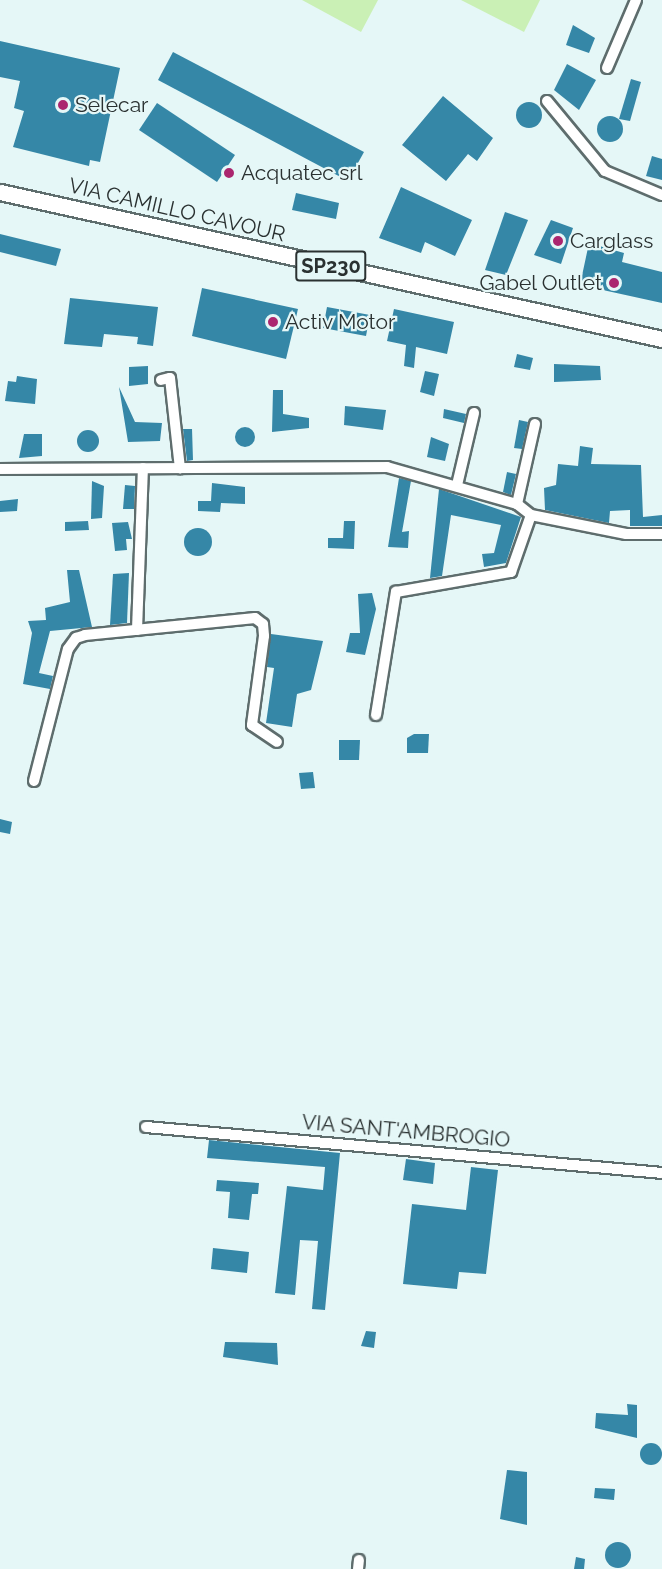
<!DOCTYPE html>
<style>
body{margin:0}
#map{position:relative;width:662px;height:1569px;overflow:hidden;background:#e5f7f7;font-family:Raleway,sans-serif}
div>[style]{position:absolute}
.green>*{inset:0;background:#caf0b5}
.building>*{inset:0;background:#3587a7}
.round{border-radius:50%}
.roads{filter:drop-shadow(2px 0 #5e6d6d) drop-shadow(-2px 0 #5e6d6d) drop-shadow(0 2px #5e6d6d) drop-shadow(0 -2px #5e6d6d)}
.street>*{height:10px;margin:-5px;padding:0 5px;transform-origin:5px;border-radius:5px;background:#fff}
.primary>*{height:15px;margin:-7.5px;padding:0 7.5px;transform-origin:7.5px;border-radius:7.5px;background:#fff}
.dots>*{width:16px;height:16px;translate:-50% -50%;box-sizing:border-box;border:3px solid #e5f7f7;border-radius:50%}
span{translate:-50% -50%;white-space:nowrap;text-align:center;line-height:1.15;-webkit-text-stroke:4.5px #e5f7f7;paint-order:stroke}
.shield-label span{padding:2px 4px;background:#e5f7f7;border:2px solid;border-radius:4px;-webkit-text-stroke-width:0}
.shield-label{font-size:20px;color:#2a3131;font-weight:700}
.poi-label{font-size:21px;color:#2a3131}
.left{translate:0 -50%;text-align:left}
.right{translate:-100% -50%;text-align:right}
.street-label{font-size:21px;color:#2a3131}
</style>
<div id="map">
<div class="green">
<i style="clip-path:polygon(302px 0,378px 0,361px 32px)"></i>
<i style="clip-path:polygon(461px 0,540px 0,524px 32px)"></i>
</div>
<div class="building">
<i style="clip-path:polygon(573px 25px,595px 38px,589px 53px,566px 45px)"></i>
<i style="clip-path:polygon(0 41px,120px 68px,100px 162px,90px 160px,89px 166px,13px 147px,24px 111px,14px 108px,20px 81px,0 77px)"></i>
<i style="clip-path:polygon(173px 52px,364px 152px,348px 181px,158px 80px)"></i>
<i style="clip-path:polygon(567px 64px,596px 80px,579px 110px,554px 90px)"></i>
<i style="clip-path:polygon(631px 79px,641px 82px,630px 121px,619px 119px)"></i>
<i style="clip-path:polygon(443px 96px,493px 138px,477px 161px,468px 154px,446px 181px,402px 145px)"></i>
<i class="round" style="left:516px;top:102px;width:26px;height:26px"></i>
<i style="clip-path:polygon(157px 103px,235px 155px,217px 182px,139px 130px)"></i>
<i class="round" style="left:597px;top:116px;width:26px;height:26px"></i>
<i style="clip-path:polygon(652px 156px,662px 159px,662px 180px,646px 176px)"></i>
<i style="clip-path:polygon(401px 187px,472px 220px,455px 256px,425px 242px,421px 253px,379px 238px)"></i>
<i style="clip-path:polygon(296px 193px,339px 203px,336px 219px,292px 210px)"></i>
<i style="clip-path:polygon(505px 212px,528px 220px,506px 275px,485px 270px)"></i>
<i style="clip-path:polygon(551px 220px,573px 228px,561px 264px,534px 255px)"></i>
<i style="clip-path:polygon(0 234px,61px 249px,56px 266px,0 252px)"></i>
<i style="clip-path:polygon(589px 243px,624px 253px,622px 262px,662px 272px,662px 303px,580px 285px)"></i>
<i style="clip-path:polygon(202px 288px,298px 309px,286px 359px,192px 336px)"></i>
<i style="clip-path:polygon(70px 298px,158px 307px,153px 346px,137px 344px,138px 337px,104px 334px,102px 347px,64px 344px)"></i>
<i style="clip-path:polygon(327px 307px,370px 315px,366px 336px,323px 328px)"></i>
<i style="clip-path:polygon(394px 309px,454px 322px,447px 354px,416px 347px,414px 368px,404px 366px,406px 345px,387px 341px)"></i>
<i style="clip-path:polygon(517px 354px,533px 358px,530px 370px,514px 367px)"></i>
<i style="clip-path:polygon(554px 364px,600px 366px,601px 380px,554px 382px)"></i>
<i style="clip-path:polygon(148px 366px,148px 384px,129px 386px,129px 367px)"></i>
<i style="clip-path:polygon(425px 371px,439px 374px,434px 396px,420px 392px)"></i>
<i style="clip-path:polygon(17px 376px,37px 379px,35px 404px,5px 401px,8px 381px,16px 382px)"></i>
<i style="clip-path:polygon(119px 387px,135px 422px,162px 423px,160px 441px,128px 442px)"></i>
<i style="clip-path:polygon(273px 390px,283px 390px,283px 414px,309px 418px,309px 428px,272px 432px)"></i>
<i style="clip-path:polygon(345px 406px,386px 410px,383px 430px,344px 425px)"></i>
<i style="clip-path:polygon(444px 409px,466px 414px,464px 423px,443px 418px)"></i>
<i style="clip-path:polygon(519px 420px,528px 422px,522px 449px,514px 448px)"></i>
<i class="round" style="left:235px;top:427px;width:20px;height:20px"></i>
<i style="clip-path:polygon(183px 429px,192px 429px,193px 460px,187px 461px)"></i>
<i class="round" style="left:77px;top:430px;width:22px;height:22px"></i>
<i style="clip-path:polygon(24px 434px,42px 434px,42px 456px,19px 458px)"></i>
<i style="clip-path:polygon(431px 437px,449px 444px,445px 461px,427px 457px)"></i>
<i style="clip-path:polygon(580px 446px,593px 448px,591px 464px,641px 465px,643px 517px,662px 515px,662px 526px,630px 526px,630px 510px,610px 511px,609px 523px,545px 510px,544px 488px,556px 485px,558px 464px,578px 466px)"></i>
<i style="clip-path:polygon(507px 472px,516px 474px,511px 495px,503px 492px)"></i>
<i style="clip-path:polygon(399px 478px,411px 481px,402px 532px,409px 531px,408px 548px,388px 547px)"></i>
<i style="clip-path:polygon(92px 481px,104px 486px,102px 518px,91px 519px)"></i>
<i style="clip-path:polygon(212px 483px,245px 487px,245px 504px,221px 503px,220px 512px,198px 511px,198px 501px,211px 501px)"></i>
<i style="clip-path:polygon(125px 485px,135px 486px,134px 509px,123px 509px)"></i>
<i style="clip-path:polygon(439px 489px,521px 517px,506px 563px,484px 567px,482px 554px,494px 553px,501px 525px,451px 515px,442px 576px,430px 578px)"></i>
<i style="clip-path:polygon(18px 499px,17px 511px,0 512px,0 501px)"></i>
<i style="clip-path:polygon(88px 521px,89px 530px,65px 531px,65px 522px)"></i>
<i style="clip-path:polygon(344px 521px,355px 521px,354px 549px,328px 548px,328px 538px,343px 538px)"></i>
<i style="clip-path:polygon(128px 522px,132px 539px,126px 539px,127px 550px,115px 551px,112px 523px)"></i>
<i class="round" style="left:184px;top:528px;width:28px;height:28px"></i>
<i style="clip-path:polygon(67px 570px,79px 570px,92px 627px,50px 631px,39px 673px,53px 676px,50px 689px,23px 684px,32px 633px,28px 621px,46px 620px,45px 608px,70px 602px)"></i>
<i style="clip-path:polygon(129px 573px,127px 623px,110px 625px,113px 574px)"></i>
<i style="clip-path:polygon(372px 593px,376px 609px,365px 655px,346px 652px,350px 633px,360px 633px,358px 594px)"></i>
<i style="clip-path:polygon(271px 634px,323px 641px,311px 690px,297px 694px,292px 727px,266px 723px,274px 668px,267px 667px)"></i>
<i style="clip-path:polygon(414px 734px,429px 734px,428px 753px,407px 753px,407px 738px)"></i>
<i style="clip-path:polygon(339px 740px,360px 740px,359px 760px,339px 760px)"></i>
<i style="clip-path:polygon(313px 772px,315px 788px,301px 789px,299px 773px)"></i>
<i style="clip-path:polygon(0 819px,12px 822px,10px 834px,0 832px)"></i>
<i style="clip-path:polygon(209px 1140px,340px 1153px,325px 1310px,312px 1309px,318px 1241px,300px 1240px,295px 1295px,275px 1293px,287px 1186px,323px 1190px,325px 1167px,207px 1158px)"></i>
<i style="clip-path:polygon(406px 1159px,435px 1163px,433px 1184px,403px 1180px)"></i>
<i style="clip-path:polygon(471px 1167px,498px 1170px,486px 1274px,459px 1272px,457px 1289px,403px 1284px,412px 1204px,466px 1210px)"></i>
<i style="clip-path:polygon(217px 1180px,259px 1183px,258px 1194px,252px 1194px,249px 1220px,228px 1218px,230px 1192px,216px 1191px)"></i>
<i style="clip-path:polygon(213px 1248px,249px 1252px,247px 1273px,211px 1269px)"></i>
<i style="clip-path:polygon(366px 1331px,376px 1332px,374px 1348px,361px 1346px)"></i>
<i style="clip-path:polygon(225px 1342px,277px 1343px,278px 1365px,223px 1357px)"></i>
<i style="clip-path:polygon(627px 1404px,637px 1405px,637px 1438px,595px 1428px,596px 1413px,628px 1415px)"></i>
<i class="round" style="left:640px;top:1443px;width:22px;height:22px"></i>
<i style="clip-path:polygon(507px 1470px,527px 1472px,527px 1525px,500px 1519px)"></i>
<i style="clip-path:polygon(595px 1488px,615px 1489px,614px 1500px,594px 1498px)"></i>
<i class="round" style="left:605px;top:1542px;width:26px;height:26px"></i>
<i style="clip-path:polygon(576px 1557px,585px 1559px,584px 1569px,574px 1569px)"></i>
</div>
<div class="roads">
<div class="street">
<i style="left:607px;top:68px;width:74px;rotate:-66.9deg"></i>
<i style="left:547px;top:101px;width:91px;rotate:50.4deg"></i>
<i style="left:605px;top:171px;width:62px;rotate:22.8deg"></i>
<i style="left:161px;top:380px;width:9px;rotate:-13deg"></i>
<i style="left:170px;top:378px;width:91px;rotate:83.7deg"></i>
<i style="left:0;top:469px;width:387px;rotate:-0.3deg"></i>
<i style="left:387px;top:467px;width:135px;rotate:15.9deg"></i>
<i style="left:517px;top:504px;width:18px;rotate:38deg"></i>
<i style="left:531px;top:515px;width:97px;rotate:11.3deg"></i>
<i style="left:626px;top:534px;width:36px"></i>
<i style="left:457px;top:485px;width:74px;rotate:-76.7deg"></i>
<i style="left:517px;top:504px;width:82px;rotate:-77.3deg"></i>
<i style="left:137px;top:630px;width:162px;rotate:-87.9deg"></i>
<i style="left:376px;top:715px;width:125px;rotate:-80.8deg"></i>
<i style="left:396px;top:592px;width:117px;rotate:-9.9deg"></i>
<i style="left:511px;top:572px;width:60px;rotate:-70.7deg"></i>
<i style="left:34px;top:781px;width:136px;rotate:-75.6deg"></i>
<i style="left:68px;top:649px;width:14px;rotate:-54deg"></i>
<i style="left:76px;top:638px;width:9px;rotate:-18deg"></i>
<i style="left:85px;top:635px;width:171px;rotate:-5.7deg"></i>
<i style="left:255px;top:618px;width:10px;rotate:37deg"></i>
<i style="left:263px;top:624px;width:12px;rotate:85deg"></i>
<i style="left:264px;top:636px;width:90px;rotate:97.7deg"></i>
<i style="left:252px;top:725px;width:30px;rotate:34deg"></i>
<i style="left:146px;top:1127px;width:518px;rotate:5.09deg"></i>
<i style="left:358px;top:1569px;width:9px;rotate:-84deg"></i>
</div>
<div class="primary">
<i style="left:0;top:192px;width:678px;rotate:12.52deg"></i>
</div>
</div>
<div class="dots">
<i style="left:63px;top:105px;background:#ab266f"></i>
<i style="left:229px;top:173px;background:#ab266f"></i>
<i style="left:558px;top:241px;background:#ab266f"></i>
<i style="left:614px;top:283px;background:#ab266f"></i>
<i style="left:273px;top:322px;background:#ab266f"></i>
</div>
<div class="shield-label">
<span style="left:331px;top:266px">SP230</span>
</div>
<div class="poi-label">
<span class="left" style="left:75px;top:105px">Selecar</span>
<span class="left" style="left:241px;top:173px">Acquatec srl</span>
<span class="left" style="left:570px;top:241px">Carglass</span>
<span class="right" style="left:602px;top:283px">Gabel Outlet</span>
<span class="left" style="left:285px;top:322px">Activ Motor</span>
</div>
<div class="street-label">
<span style="left:177px;top:210px;rotate:13deg">VIA CAMILLO CAVOUR</span>
<span style="left:406px;top:1131px;rotate:5deg">VIA SANT'AMBROGIO</span>
</div>
</div>
